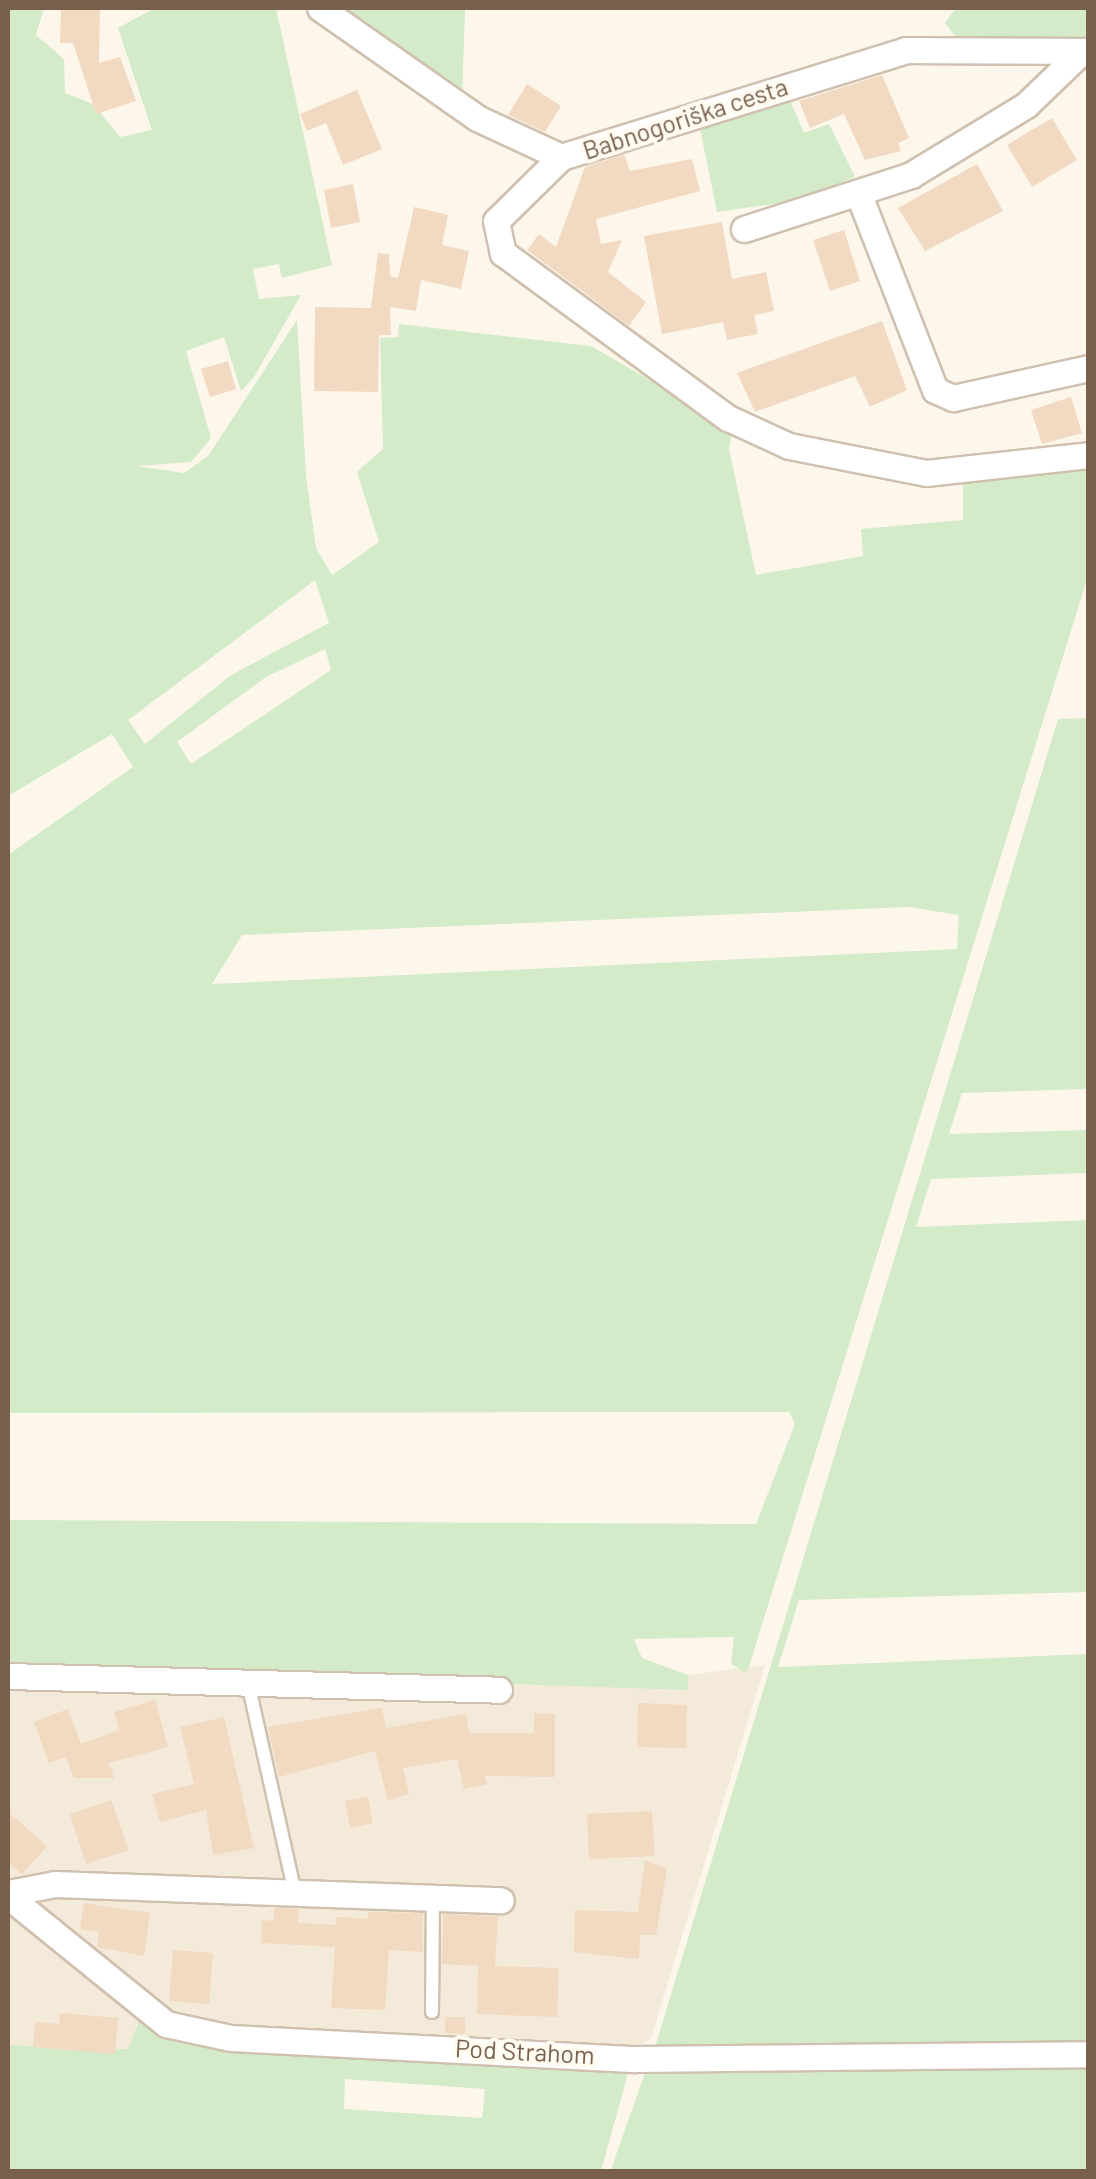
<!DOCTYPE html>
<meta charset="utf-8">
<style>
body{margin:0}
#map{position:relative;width:1096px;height:2179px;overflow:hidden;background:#fdf7eb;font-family:Barlow,sans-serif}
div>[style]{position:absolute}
.residential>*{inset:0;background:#f4ead9}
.green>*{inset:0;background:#d3ebc8}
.building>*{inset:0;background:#f2d9c2}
.roads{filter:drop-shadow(2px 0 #cfc0af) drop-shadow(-2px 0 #cfc0af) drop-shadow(0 2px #cfc0af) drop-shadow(0 -2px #cfc0af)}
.lane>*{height:12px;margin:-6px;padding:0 6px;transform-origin:6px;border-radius:6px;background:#fff}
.street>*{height:25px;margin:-12.5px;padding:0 12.5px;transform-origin:12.5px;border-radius:12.5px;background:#fff}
span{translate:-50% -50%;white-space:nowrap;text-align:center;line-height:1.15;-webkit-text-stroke:8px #fffbf1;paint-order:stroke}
.street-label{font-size:25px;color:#78604d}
.frame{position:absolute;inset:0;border:10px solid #78604d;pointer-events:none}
</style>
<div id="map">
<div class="residential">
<i style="clip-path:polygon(765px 1665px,651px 2038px,614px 2064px,8px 2045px,8px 1670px,688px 1689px,688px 1675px)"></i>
</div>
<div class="green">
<i style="clip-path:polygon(evenodd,8px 8px,44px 8px,36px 35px,64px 59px,65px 93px,93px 104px,120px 137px,152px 130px,118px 28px,155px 8px,276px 8px,332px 265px,282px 278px,279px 264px,253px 269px,259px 299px,301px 295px,254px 377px,241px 391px,224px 337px,186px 351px,211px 438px,191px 462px,136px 466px,184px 473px,208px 456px,297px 320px,306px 476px,316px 548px,332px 575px,379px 542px,357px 472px,383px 449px,380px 338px,398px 337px,399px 324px,591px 346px,733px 428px,729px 449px,756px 575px,863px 556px,861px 529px,963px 520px,963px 481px,1088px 461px,1088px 576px,747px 1673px,731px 1664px,734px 1637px,634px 1639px,642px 1658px,688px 1675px,688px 1690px,8px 1667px,8px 1520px,756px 1524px,795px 1424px,789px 1412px,8px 1413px,8px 855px,133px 767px,112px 734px,8px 796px,8px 8px,315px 580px,329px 623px,231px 675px,145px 744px,128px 720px,315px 580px,8px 8px,325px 649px,331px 670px,191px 764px,177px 742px,266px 677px,325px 649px,8px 8px,908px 907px,959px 915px,957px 949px,212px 984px,242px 935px,908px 907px)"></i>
<i style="clip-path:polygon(337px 8px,465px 8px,462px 100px)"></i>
<i style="clip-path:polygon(956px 8px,1088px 8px,1088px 43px,958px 40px,945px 23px)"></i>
<i style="clip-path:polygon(787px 93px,804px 133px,829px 124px,855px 177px,794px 201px,717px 212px,699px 124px)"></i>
<i style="clip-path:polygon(1088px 718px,1088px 1089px,962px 1093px,949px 1134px,1088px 1130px,1088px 1173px,931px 1179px,916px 1227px,1088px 1220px,1088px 1592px,799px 1600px,778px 1667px,1088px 1654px,1088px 2046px,655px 2047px,1058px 719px)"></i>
<i style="clip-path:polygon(evenodd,141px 2016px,229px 2049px,629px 2070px,601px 2171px,8px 2172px,8px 2045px,128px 2049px,141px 2016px,345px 2079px,485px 2089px,482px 2118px,344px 2109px,345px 2079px)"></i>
<i style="clip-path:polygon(1088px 2063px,1088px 2171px,610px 2172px,647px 2067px)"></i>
</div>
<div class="building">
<i style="clip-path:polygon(61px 8px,100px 8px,99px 63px,120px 57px,136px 101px,96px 114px,73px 43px,60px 43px)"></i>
<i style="clip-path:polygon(882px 75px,909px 138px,898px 143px,901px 151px,865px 160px,844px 114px,810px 128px,799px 101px)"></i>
<i style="clip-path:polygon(527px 84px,561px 106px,545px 132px,508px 115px)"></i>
<i style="clip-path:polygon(357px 90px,382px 149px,343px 165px,326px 123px,307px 131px,300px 114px)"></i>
<i style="clip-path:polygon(1052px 118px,1077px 160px,1032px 187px,1007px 145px)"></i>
<i style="clip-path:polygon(624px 154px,630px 171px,692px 159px,700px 191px,596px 219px,601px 244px,622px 240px,608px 272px,646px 302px,629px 326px,527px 250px,539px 234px,556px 247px,585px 167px)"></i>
<i style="clip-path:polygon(977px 164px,1003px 211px,925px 251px,898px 208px)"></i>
<i style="clip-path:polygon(353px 184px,360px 222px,331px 228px,324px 190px)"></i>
<i style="clip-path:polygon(414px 207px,448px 215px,442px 245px,469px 251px,461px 289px,421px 280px,416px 311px,390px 307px,391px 335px,379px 335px,378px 392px,314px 391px,315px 307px,371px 308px,378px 253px,389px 254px,390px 276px,398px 278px)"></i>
<i style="clip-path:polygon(722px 222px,732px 279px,766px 272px,774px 311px,754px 315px,758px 334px,727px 340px,723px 322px,662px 334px,644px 236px)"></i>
<i style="clip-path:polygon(844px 230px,860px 281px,830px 291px,813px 240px)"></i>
<i style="clip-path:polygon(882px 321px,907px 390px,870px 407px,855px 376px,755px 412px,737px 373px)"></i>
<i style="clip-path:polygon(228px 361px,236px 389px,210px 397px,201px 369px)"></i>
<i style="clip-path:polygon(1071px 397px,1082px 433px,1042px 444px,1031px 410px)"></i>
<i style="clip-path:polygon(155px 1700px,168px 1747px,109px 1763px,114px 1778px,74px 1778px,66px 1757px,49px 1763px,34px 1722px,68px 1709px,81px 1744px,119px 1730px,114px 1712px)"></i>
<i style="clip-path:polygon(638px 1703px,687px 1705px,687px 1748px,637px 1747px)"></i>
<i style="clip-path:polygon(382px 1708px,386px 1728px,466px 1714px,469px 1733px,534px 1733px,534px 1713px,555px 1714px,555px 1777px,485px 1776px,487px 1784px,464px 1789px,457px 1759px,403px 1768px,409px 1794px,388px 1800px,375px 1751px,279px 1777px,268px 1727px)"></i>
<i style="clip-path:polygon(224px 1717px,254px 1848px,213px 1855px,206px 1810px,160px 1822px,152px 1794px,194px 1784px,180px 1727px)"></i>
<i style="clip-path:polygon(368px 1797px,373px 1823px,350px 1828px,345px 1801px)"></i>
<i style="clip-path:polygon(111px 1800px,129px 1850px,86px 1864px,70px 1814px)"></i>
<i style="clip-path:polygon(652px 1811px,655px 1856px,589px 1859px,587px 1814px)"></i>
<i style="clip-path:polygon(8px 1812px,47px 1846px,22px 1874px,8px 1862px)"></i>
<i style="clip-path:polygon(645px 1860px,667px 1869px,656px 1935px,640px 1935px,639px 1959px,574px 1952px,575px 1910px,638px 1912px)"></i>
<i style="clip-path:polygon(84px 1903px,150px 1913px,144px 1956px,97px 1947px,99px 1932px,80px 1929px)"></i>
<i style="clip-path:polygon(274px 1908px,299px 1909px,298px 1923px,336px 1925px,336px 1917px,368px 1919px,368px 1912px,423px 1913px,423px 1952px,389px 1950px,385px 2010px,331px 2008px,335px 1947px,261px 1943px,262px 1920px,274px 1921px)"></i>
<i style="clip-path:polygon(443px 1914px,498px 1916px,495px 1966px,559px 1968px,557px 2017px,477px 2014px,478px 1966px,442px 1964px)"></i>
<i style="clip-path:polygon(173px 1950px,213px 1953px,209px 2004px,169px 2001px)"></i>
<i style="clip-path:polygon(60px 2013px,118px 2018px,115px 2054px,33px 2047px,35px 2022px,59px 2024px)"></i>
<i style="clip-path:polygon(445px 2017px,465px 2017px,465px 2034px,445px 2033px)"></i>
</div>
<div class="roads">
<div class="lane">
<i style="left:248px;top:1683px;width:216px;rotate:77.4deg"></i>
<i style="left:432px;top:2012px;width:113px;rotate:-89.5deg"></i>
</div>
<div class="street">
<i style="left:320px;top:8px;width:192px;rotate:35deg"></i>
<i style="left:477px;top:118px;width:93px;rotate:24.9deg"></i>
<i style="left:561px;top:157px;width:361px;rotate:-17.2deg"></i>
<i style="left:906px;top:50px;width:182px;rotate:0.3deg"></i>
<i style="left:561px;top:157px;width:91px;rotate:135.4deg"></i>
<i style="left:496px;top:221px;width:33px;rotate:78deg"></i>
<i style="left:503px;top:253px;width:279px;rotate:36.3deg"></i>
<i style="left:728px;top:418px;width:67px;rotate:24.7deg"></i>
<i style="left:789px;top:446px;width:140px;rotate:11.1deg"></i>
<i style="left:926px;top:473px;width:163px;rotate:-6.3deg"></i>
<i style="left:859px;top:195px;width:209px;rotate:68.7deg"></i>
<i style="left:935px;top:390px;width:20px;rotate:24deg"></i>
<i style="left:953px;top:398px;width:138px;rotate:-12.5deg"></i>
<i style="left:744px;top:229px;width:176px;rotate:-17.9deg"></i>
<i style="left:911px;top:175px;width:135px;rotate:-31.3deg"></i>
<i style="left:1026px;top:105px;width:74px;rotate:-43.9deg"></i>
<i style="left:8px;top:1676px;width:491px;rotate:1.6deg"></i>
<i style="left:8px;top:1893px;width:48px;rotate:-10.8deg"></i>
<i style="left:55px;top:1884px;width:446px;rotate:2.1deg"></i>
<i style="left:8px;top:1896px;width:203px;rotate:39deg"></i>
<i style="left:166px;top:2024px;width:66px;rotate:12.2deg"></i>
<i style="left:231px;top:2038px;width:405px;rotate:3deg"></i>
<i style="left:635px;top:2059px;width:453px;rotate:-0.6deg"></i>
</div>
</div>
<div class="street-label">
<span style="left:685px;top:118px;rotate:-18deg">Babnogoriška cesta</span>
<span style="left:525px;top:2051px;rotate:3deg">Pod Strahom</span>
</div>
<div class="frame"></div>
</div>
